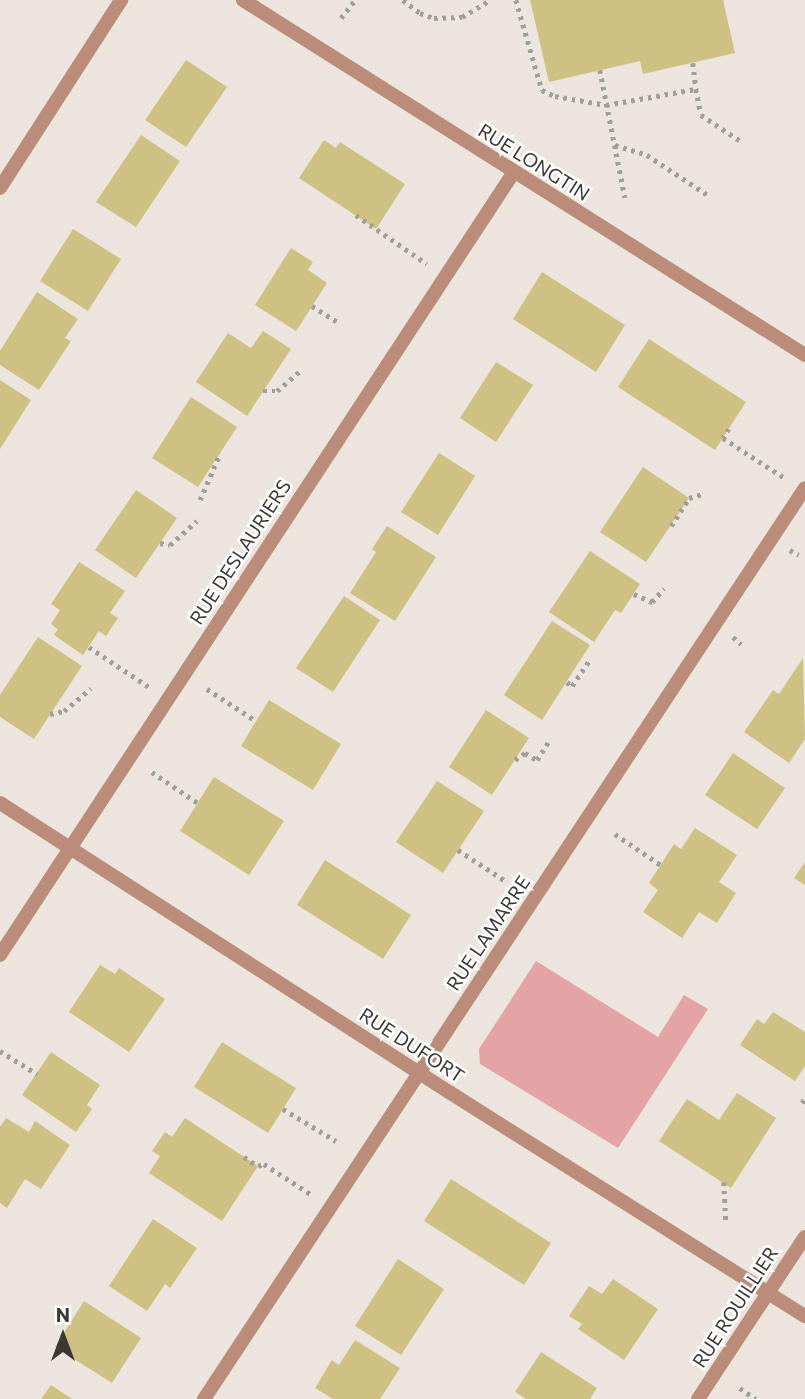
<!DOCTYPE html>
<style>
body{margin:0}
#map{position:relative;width:805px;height:1399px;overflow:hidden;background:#ebe5dd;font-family:Commissioner,sans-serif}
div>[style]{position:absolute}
.green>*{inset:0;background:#e4a3a5}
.building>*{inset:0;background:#cfc084}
.path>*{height:4.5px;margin-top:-2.25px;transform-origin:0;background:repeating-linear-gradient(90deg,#a29d97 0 3.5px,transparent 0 8.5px)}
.street>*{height:14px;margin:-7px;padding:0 7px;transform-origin:7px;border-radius:7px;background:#ba8c79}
span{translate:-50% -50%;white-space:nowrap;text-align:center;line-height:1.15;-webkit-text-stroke:5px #fff;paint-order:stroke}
.street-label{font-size:19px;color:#3a3734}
.north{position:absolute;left:28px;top:1301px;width:70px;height:70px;-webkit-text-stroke:5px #fff;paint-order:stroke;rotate:0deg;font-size:19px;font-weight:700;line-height:28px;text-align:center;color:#3a3734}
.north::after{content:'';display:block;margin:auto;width:24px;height:32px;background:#3a3734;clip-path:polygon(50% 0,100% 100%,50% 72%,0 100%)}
</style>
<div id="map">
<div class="green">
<i style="clip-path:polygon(536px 961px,658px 1037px,684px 995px,708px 1009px,618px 1148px,480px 1064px,479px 1049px)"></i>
</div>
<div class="building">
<i style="clip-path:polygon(530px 0,723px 0,735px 53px,643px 74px,640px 61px,549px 82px)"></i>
<i style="clip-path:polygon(186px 60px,227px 87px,186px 147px,145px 120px)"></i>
<i style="clip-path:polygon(141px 135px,180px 161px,136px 227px,96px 202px)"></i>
<i style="clip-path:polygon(324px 140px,336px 148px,340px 142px,405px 184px,376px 229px,299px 178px)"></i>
<i style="clip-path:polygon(73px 229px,121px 259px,88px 311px,40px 281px)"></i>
<i style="clip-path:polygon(291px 248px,313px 262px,308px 270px,327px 283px,296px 331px,255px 305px)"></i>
<i style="clip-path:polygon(542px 272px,625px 325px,596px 372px,513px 319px)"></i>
<i style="clip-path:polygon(37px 292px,78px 319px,65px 338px,71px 341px,39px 390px,0 365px,0 351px)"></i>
<i style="clip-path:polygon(263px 331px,291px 349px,247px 416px,196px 382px,228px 333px,251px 348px)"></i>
<i style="clip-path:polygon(649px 339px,746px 402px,715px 450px,618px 387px)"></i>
<i style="clip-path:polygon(496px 362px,533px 385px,496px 442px,460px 418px)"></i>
<i style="clip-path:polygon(0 380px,31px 400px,0 449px)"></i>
<i style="clip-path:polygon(191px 397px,237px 427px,198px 487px,152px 458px)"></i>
<i style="clip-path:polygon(439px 453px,475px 476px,438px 535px,401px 512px)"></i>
<i style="clip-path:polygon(643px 467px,689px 498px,646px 562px,600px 532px)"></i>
<i style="clip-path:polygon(136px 490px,177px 518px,136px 578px,95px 550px)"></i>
<i style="clip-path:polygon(387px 526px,436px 557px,395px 621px,350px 593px,376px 552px,372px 549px)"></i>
<i style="clip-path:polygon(590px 551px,640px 584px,621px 613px,615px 610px,594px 642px,549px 612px)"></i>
<i style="clip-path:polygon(79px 562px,125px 591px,110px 613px,118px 618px,106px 636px,99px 631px,83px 655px,54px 635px,58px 629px,51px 624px,60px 610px,51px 604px)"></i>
<i style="clip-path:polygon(344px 596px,380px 620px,333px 692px,296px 668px)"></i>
<i style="clip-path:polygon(552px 621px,590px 645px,542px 720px,504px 695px)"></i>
<i style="clip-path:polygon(38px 637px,82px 666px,34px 739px,0 717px,0 695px)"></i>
<i style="clip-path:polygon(803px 658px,805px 739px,789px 763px,744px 732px,773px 690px,779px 694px)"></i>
<i style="clip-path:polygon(269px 700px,341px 744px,313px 790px,241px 746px)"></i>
<i style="clip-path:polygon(486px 710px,529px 738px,492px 795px,449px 767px)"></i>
<i style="clip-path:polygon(733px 753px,785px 788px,757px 829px,705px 795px)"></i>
<i style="clip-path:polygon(214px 777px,284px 821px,249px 875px,180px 831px)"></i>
<i style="clip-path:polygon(437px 781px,484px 811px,443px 873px,396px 842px)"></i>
<i style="clip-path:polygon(695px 828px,737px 855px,719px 882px,736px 893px,717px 923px,699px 912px,682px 938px,643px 912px,658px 890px,649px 883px,674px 844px,681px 849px)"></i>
<i style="clip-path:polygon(325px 860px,411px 915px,383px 959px,297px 905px)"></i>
<i style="clip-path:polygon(805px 862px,805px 885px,794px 878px)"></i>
<i style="clip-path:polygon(100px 965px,115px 974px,119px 968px,165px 999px,129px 1052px,69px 1012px)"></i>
<i style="clip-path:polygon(773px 1012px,805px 1032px,805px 1066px,795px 1081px,740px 1045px,757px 1019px,764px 1024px)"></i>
<i style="clip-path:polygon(222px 1042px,296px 1088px,268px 1133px,194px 1087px)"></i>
<i style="clip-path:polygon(51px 1052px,100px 1085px,87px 1105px,92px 1109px,76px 1132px,22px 1095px)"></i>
<i style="clip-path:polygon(737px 1093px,776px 1118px,731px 1188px,659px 1141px,687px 1099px,719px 1120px)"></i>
<i style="clip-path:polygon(6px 1118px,29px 1132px,35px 1121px,70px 1145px,41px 1189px,25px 1179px,7px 1208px,0 1203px,0 1127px)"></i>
<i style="clip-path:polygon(185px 1118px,258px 1166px,222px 1221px,149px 1173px,160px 1156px,152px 1151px,165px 1132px,172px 1137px)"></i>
<i style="clip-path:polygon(451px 1179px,551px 1243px,524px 1285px,424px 1221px)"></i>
<i style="clip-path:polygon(153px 1219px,197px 1248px,170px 1288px,165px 1284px,147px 1311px,109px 1286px)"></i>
<i style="clip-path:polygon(398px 1259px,444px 1289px,401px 1355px,355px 1326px)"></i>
<i style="clip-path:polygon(613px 1279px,658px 1309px,624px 1360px,578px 1329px,582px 1324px,569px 1316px,589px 1286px,602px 1294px)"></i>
<i style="clip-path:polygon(84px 1301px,141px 1338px,112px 1383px,55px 1347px)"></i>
<i style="clip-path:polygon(355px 1340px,400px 1368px,380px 1399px,333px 1399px,315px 1388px,332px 1360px,339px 1365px)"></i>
<i style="clip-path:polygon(541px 1352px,597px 1388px,590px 1399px,526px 1399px,515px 1392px)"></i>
<i style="clip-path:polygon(51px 1385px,72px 1399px,41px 1399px)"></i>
</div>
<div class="path">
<i style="left:403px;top:0;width:21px;rotate:37deg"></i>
<i style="left:420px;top:13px;width:15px;rotate:20deg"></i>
<i style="left:434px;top:18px;width:28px;rotate:-2deg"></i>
<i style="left:462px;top:17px;width:33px;rotate:-31deg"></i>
<i style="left:516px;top:0;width:94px;rotate:73.9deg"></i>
<i style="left:542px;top:90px;width:14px;rotate:25deg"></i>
<i style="left:555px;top:96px;width:52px;rotate:10deg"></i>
<i style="left:606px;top:105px;width:91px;rotate:-10.1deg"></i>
<i style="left:696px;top:89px;width:26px;rotate:79deg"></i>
<i style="left:701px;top:115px;width:49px;rotate:33.4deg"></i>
<i style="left:341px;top:18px;width:23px;rotate:-52deg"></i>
<i style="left:693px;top:63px;width:26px;rotate:83deg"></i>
<i style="left:600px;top:70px;width:130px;rotate:78.9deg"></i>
<i style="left:615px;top:145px;width:34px;rotate:17deg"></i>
<i style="left:647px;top:155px;width:73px;rotate:33.3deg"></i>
<i style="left:356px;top:215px;width:86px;rotate:34.6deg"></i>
<i style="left:312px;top:306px;width:32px;rotate:32deg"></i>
<i style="left:263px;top:391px;width:14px"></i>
<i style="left:277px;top:391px;width:32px;rotate:-41deg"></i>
<i style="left:729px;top:429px;width:11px;rotate:124deg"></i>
<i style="left:723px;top:438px;width:72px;rotate:33deg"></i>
<i style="left:200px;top:500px;width:51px;rotate:-66.9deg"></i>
<i style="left:671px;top:526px;width:33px;rotate:-57deg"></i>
<i style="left:689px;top:498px;width:15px;rotate:-16deg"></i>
<i style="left:160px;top:543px;width:10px;rotate:11deg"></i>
<i style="left:170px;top:545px;width:36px;rotate:-42deg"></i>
<i style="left:790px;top:550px;width:10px;rotate:29deg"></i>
<i style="left:634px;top:594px;width:20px;rotate:24deg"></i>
<i style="left:652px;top:602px;width:18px;rotate:-49deg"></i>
<i style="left:733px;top:637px;width:11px;rotate:41deg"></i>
<i style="left:89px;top:647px;width:72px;rotate:33.7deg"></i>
<i style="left:567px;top:682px;width:6px;rotate:39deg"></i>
<i style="left:572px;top:686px;width:32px;rotate:-56deg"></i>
<i style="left:207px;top:689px;width:59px;rotate:33.1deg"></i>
<i style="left:50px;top:714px;width:14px;rotate:-12deg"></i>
<i style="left:64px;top:711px;width:35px;rotate:-40deg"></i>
<i style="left:515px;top:760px;width:12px;rotate:-35deg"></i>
<i style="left:525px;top:753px;width:14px;rotate:30deg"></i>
<i style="left:537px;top:760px;width:22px;rotate:-58deg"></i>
<i style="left:152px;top:772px;width:55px;rotate:34deg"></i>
<i style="left:615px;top:834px;width:55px;rotate:34deg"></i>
<i style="left:458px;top:850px;width:59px;rotate:33.1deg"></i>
<i style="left:0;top:1051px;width:44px;rotate:31.9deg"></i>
<i style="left:802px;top:1103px;width:6px;rotate:-59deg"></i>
<i style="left:283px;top:1109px;width:62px;rotate:31.1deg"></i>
<i style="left:244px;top:1157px;width:17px;rotate:33deg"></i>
<i style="left:258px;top:1166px;width:6px;rotate:-18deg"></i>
<i style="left:264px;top:1164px;width:57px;rotate:32.9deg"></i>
<i style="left:724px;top:1182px;width:41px;rotate:87.2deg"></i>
<i style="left:740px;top:1388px;width:19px;rotate:35deg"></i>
</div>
<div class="street">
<i style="left:243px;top:0;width:665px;rotate:32.28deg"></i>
<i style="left:0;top:188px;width:224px;rotate:-57.2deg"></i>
<i style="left:0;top:803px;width:534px;rotate:32.77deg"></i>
<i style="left:449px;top:1092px;width:421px;rotate:32.2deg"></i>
<i style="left:0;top:955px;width:937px;rotate:-56.72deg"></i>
<i style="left:204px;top:1399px;width:1091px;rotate:-56.59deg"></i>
<i style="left:698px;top:1399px;width:194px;rotate:-56.6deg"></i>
</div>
<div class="street-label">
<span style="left:534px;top:162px;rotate:32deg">RUE LONGTIN</span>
<span style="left:240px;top:552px;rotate:-57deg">RUE DESLAURIERS</span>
<span style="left:488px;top:933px;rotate:-56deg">RUE LAMARRE</span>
<span style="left:412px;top:1045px;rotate:33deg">RUE DUFORT</span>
<span style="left:735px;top:1307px;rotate:-57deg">RUE ROUILLIER</span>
</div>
<div class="north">N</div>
</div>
